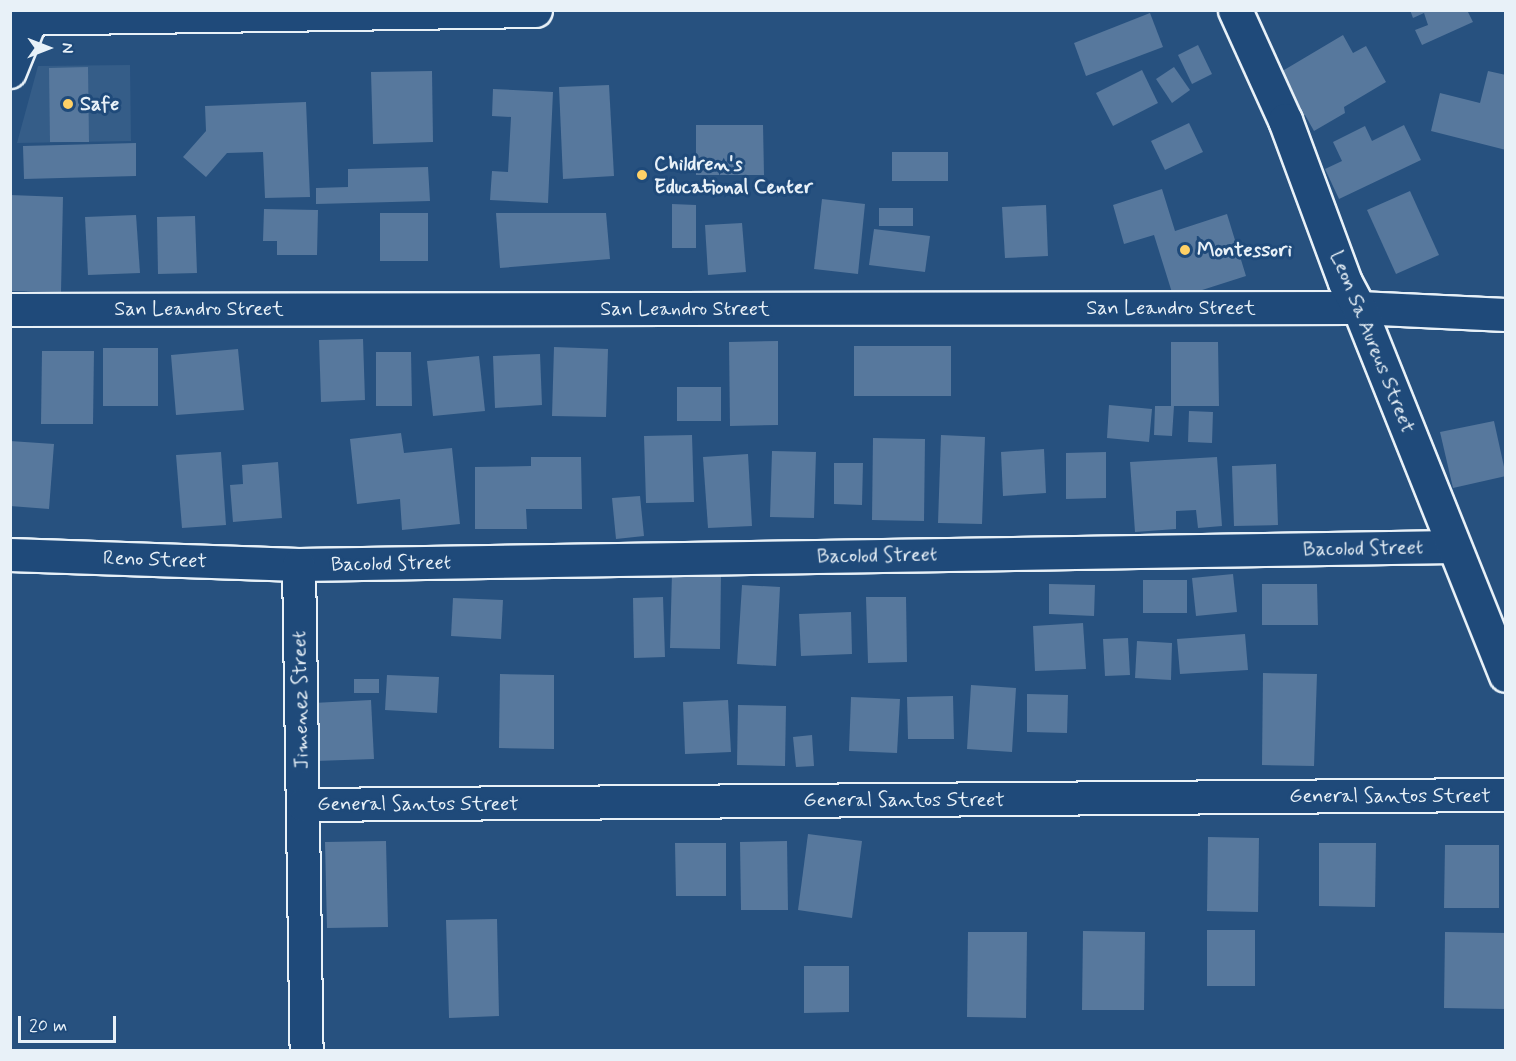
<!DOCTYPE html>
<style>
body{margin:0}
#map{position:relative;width:1516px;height:1061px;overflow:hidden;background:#27517f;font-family:Mynerve,sans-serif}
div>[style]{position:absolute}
.built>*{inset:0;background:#355d88}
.building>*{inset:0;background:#57789d}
.roads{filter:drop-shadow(2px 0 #e8f1f8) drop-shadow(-2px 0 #e8f1f8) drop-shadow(0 2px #e8f1f8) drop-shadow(0 -2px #e8f1f8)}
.street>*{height:32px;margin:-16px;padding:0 16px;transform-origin:16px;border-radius:16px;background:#1f4a7a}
.secondary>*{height:33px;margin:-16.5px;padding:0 16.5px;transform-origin:16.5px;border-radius:16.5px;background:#1f4a7a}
.dots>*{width:16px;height:16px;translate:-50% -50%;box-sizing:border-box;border:3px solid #1f4a7a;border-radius:50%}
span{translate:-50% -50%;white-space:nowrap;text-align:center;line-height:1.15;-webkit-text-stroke:6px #1f4a7a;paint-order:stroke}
.poi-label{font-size:20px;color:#e8f1f8;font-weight:700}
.left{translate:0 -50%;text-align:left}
.street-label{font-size:20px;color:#e8f1f8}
.frame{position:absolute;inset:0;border:12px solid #e8f1f8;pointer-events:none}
.north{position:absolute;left:18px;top:18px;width:60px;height:60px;-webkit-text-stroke:4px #1f4a7a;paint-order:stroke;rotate:90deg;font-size:16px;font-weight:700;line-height:24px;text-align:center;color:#e8f1f8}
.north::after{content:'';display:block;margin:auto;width:21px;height:27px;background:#e8f1f8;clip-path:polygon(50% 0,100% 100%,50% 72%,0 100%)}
.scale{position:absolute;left:18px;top:1016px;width:98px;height:27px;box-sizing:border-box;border:3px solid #e8f1f8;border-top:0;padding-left:8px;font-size:18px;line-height:21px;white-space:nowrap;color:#e8f1f8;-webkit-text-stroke:4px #1f4a7a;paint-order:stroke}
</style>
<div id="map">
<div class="built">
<i style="clip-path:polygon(130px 65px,131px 141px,17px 143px,38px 66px)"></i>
</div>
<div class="building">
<i style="clip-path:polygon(1410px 10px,1467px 10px,1473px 22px,1422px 45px,1415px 30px,1428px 25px,1424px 13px,1413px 18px)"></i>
<i style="clip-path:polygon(1150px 13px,1163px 47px,1086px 76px,1074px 43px)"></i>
<i style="clip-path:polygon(1343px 35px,1353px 53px,1366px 46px,1386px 82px,1344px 107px,1345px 113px,1314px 131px,1305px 115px,1300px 119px,1274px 76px)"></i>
<i style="clip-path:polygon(1198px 45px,1212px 74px,1192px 84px,1178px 55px)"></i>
<i style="clip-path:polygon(88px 67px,89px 142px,50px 142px,49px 68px)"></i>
<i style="clip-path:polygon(1174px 67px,1190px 90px,1172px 103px,1156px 79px)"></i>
<i style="clip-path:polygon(1142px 70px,1158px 103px,1113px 126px,1096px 93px)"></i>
<i style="clip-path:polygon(432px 71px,433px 142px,373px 144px,371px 72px)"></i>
<i style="clip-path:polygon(1488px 71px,1506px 75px,1506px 150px,1431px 131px,1440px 93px,1480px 103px)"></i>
<i style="clip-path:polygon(609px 85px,614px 176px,563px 179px,559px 87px)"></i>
<i style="clip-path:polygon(493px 89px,553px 92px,548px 203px,490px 200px,492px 171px,508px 172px,511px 117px,492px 116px)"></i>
<i style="clip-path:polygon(306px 102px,310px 197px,265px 198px,263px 152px,227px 153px,206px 177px,183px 157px,206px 131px,205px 106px)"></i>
<i style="clip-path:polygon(1189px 123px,1203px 152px,1165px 170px,1151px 141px)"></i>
<i style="clip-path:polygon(696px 125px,763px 125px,764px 175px,696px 175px)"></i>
<i style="clip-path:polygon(1404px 125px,1421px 160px,1339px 199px,1325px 169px,1342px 161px,1333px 142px,1365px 126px,1372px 141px)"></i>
<i style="clip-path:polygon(136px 143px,136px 176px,24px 179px,23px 146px)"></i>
<i style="clip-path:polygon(892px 152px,948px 152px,948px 181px,892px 181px)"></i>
<i style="clip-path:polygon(428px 167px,430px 201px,316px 204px,316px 188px,348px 187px,348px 169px)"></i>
<i style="clip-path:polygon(1162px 189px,1175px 231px,1227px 214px,1246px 276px,1174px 299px,1154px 235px,1124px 244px,1113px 205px)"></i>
<i style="clip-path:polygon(1410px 191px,1439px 255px,1396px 274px,1367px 210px)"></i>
<i style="clip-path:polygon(10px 195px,63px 197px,61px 292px,10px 291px)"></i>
<i style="clip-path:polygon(822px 199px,865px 204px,858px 274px,814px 269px)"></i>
<i style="clip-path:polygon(672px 204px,696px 205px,696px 248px,672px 248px)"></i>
<i style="clip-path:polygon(1046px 205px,1048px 256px,1005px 258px,1002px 207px)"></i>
<i style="clip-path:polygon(879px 208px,913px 208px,913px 226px,879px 226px)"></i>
<i style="clip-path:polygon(264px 209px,318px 210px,317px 255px,277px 255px,277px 241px,263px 241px)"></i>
<i style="clip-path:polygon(380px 213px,428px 213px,428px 261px,380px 261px)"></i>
<i style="clip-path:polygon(496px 213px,606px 213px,610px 259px,500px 268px)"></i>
<i style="clip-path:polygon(136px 215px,140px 273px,88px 275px,85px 217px)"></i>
<i style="clip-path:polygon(195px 216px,197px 273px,158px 274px,157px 217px)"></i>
<i style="clip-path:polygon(742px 223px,746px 272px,708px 275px,705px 225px)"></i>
<i style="clip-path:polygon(874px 229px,930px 236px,925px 272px,869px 265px)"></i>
<i style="clip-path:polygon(363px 339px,365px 400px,321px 402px,319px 340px)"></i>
<i style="clip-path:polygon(778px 341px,778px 425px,730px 426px,729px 342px)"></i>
<i style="clip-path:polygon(1171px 342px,1218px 342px,1219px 406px,1174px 406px,1172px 436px,1154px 435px,1155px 406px,1171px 406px)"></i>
<i style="clip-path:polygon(854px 346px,951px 346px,951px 396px,854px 396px)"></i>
<i style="clip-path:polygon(554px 347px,608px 349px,606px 417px,552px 416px)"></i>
<i style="clip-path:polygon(103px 348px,158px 348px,158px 406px,103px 406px)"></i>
<i style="clip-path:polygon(238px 349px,244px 410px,176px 415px,171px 355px)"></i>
<i style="clip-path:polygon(42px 351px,94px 351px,93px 424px,41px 424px)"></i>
<i style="clip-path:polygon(376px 352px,411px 352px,412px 406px,376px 406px)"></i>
<i style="clip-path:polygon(540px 354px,542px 405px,495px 408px,493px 356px)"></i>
<i style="clip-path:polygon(479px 356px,485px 411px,433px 416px,427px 361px)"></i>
<i style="clip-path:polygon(677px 387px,721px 387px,721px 421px,677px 421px)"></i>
<i style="clip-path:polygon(1109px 405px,1152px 409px,1149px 442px,1107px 438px)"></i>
<i style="clip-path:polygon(1189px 411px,1213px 412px,1212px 443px,1188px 442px)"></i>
<i style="clip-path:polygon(1494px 421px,1506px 476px,1453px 488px,1440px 432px)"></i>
<i style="clip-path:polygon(401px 433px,404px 453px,452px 448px,460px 524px,402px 530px,400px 499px,357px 504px,350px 439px)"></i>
<i style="clip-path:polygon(692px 435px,694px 502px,646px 503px,644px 436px)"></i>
<i style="clip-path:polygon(941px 435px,985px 437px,982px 524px,938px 523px)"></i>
<i style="clip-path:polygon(873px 438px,925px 439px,924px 521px,872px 520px)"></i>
<i style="clip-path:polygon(10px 441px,54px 444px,49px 509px,10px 506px)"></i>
<i style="clip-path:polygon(1044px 449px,1046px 493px,1003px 496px,1001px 452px)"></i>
<i style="clip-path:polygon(772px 451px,816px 452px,814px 518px,770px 517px)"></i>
<i style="clip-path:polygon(221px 452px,226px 525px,182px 528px,176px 455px)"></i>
<i style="clip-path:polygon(1106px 452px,1106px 498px,1066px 499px,1066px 453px)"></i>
<i style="clip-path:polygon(748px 454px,752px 526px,708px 528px,703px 457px)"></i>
<i style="clip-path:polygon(531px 457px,581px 457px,582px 509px,526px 509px,527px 529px,475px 529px,475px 467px,531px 466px)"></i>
<i style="clip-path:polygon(1217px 457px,1222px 526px,1198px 528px,1196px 510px,1176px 511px,1176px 529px,1135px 532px,1130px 462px)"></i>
<i style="clip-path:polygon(278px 462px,282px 518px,233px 522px,230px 485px,243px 484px,242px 465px)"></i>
<i style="clip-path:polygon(834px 463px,863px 463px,862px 505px,834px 504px)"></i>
<i style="clip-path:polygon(1276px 464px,1278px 525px,1234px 526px,1232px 466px)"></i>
<i style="clip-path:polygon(640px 496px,644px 536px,616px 539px,612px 498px)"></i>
<i style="clip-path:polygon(672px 573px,721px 574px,720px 649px,670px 648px)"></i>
<i style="clip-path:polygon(1233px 574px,1237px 612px,1196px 616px,1192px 578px)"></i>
<i style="clip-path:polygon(1143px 580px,1187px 580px,1187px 613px,1143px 613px)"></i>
<i style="clip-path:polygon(1049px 584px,1095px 585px,1094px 616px,1049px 614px)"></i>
<i style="clip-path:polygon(1262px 584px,1317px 584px,1318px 625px,1262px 625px)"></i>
<i style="clip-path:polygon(742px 585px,780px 587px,776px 666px,737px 664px)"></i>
<i style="clip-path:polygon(663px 597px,665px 657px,634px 658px,633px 598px)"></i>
<i style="clip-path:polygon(866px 597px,906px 597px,907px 662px,868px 663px)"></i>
<i style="clip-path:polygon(453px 598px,503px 600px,501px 639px,451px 636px)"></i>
<i style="clip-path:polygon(851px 612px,852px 654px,801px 656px,799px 614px)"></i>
<i style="clip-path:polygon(1083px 623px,1086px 669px,1035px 671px,1033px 626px)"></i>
<i style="clip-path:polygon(1245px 634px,1248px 670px,1180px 674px,1177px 639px)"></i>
<i style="clip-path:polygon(1128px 638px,1130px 675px,1105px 676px,1103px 639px)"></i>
<i style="clip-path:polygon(1137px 641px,1172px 643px,1171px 680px,1135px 678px)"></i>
<i style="clip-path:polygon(1263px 673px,1317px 674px,1314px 766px,1262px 765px)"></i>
<i style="clip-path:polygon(500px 674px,554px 675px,554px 749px,499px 748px)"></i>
<i style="clip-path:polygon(387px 675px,439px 677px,437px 713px,385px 710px)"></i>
<i style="clip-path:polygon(354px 679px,379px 679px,379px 693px,354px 693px)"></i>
<i style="clip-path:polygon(971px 685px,1016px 688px,1012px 752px,967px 749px)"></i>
<i style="clip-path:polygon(1027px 694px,1068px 695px,1067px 733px,1027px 732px)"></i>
<i style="clip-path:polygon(953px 696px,954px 739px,908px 739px,907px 697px)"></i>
<i style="clip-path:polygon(851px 697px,900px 699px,897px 753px,849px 751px)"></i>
<i style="clip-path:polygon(371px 700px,374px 759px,315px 761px,313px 703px)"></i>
<i style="clip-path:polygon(728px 700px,731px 752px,685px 754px,683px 702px)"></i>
<i style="clip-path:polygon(738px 705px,786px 706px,785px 766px,737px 765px)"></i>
<i style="clip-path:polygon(812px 735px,814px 766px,796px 767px,793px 737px)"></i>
<i style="clip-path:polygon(808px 834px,862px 841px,852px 918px,798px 910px)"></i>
<i style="clip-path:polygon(1208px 837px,1259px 838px,1258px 912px,1207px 911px)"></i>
<i style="clip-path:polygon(386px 841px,388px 927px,327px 928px,325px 842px)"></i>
<i style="clip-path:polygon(787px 841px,788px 910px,741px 910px,740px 842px)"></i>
<i style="clip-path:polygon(675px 843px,726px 843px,726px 896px,676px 896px)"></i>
<i style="clip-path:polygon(1319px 843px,1376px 843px,1375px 907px,1319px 906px)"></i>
<i style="clip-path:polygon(1445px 845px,1499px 845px,1499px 908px,1444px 908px)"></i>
<i style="clip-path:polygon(497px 919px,499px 1016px,449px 1018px,446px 920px)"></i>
<i style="clip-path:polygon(1207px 930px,1255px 930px,1255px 986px,1207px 986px)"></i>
<i style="clip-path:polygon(1083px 931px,1145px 932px,1144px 1010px,1082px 1010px)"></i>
<i style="clip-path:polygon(968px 932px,1027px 932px,1026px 1018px,967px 1017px)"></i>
<i style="clip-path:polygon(1445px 932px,1506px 933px,1506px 1009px,1444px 1008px)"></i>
<i style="clip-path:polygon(804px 966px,849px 966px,849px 1012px,804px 1013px)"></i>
</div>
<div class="roads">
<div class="street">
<i style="left:10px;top:72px;width:67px;rotate:-68deg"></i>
<i style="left:10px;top:310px;width:1349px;rotate:-0.08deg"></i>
<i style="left:1359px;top:308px;width:147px;rotate:2.7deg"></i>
<i style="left:10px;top:555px;width:289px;rotate:2deg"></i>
<i style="left:299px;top:565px;width:1155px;rotate:-0.89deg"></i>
<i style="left:299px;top:565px;width:485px;rotate:89.1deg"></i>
<i style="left:303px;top:805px;width:1203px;rotate:-0.48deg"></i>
</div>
<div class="secondary">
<i style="left:1235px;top:10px;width:121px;rotate:65.6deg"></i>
<i style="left:1285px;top:120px;width:173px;rotate:69.7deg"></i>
<i style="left:1345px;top:282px;width:30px;rotate:62deg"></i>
<i style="left:1359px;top:308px;width:395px;rotate:68.2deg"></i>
<i style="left:10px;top:18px;width:525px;rotate:-0.87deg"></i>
</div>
</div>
<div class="dots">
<i style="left:68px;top:104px;background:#ffd166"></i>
<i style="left:642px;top:175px;background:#ffd166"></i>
<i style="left:1185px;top:250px;background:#ffd166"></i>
</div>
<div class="poi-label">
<span class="left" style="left:80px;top:104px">Safe</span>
<span class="left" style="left:654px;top:176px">Children's<br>Educational Center</span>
<span class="left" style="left:1197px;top:250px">Montessori</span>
</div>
<div class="street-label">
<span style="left:1171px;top:308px">San Leandro Street</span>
<span style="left:199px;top:309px">San Leandro Street</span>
<span style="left:685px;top:309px">San Leandro Street</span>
<span style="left:1372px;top:342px;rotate:68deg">Leon Sa Aureus Street</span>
<span style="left:1363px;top:549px;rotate:-1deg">Bacolod Street</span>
<span style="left:877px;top:556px;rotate:-1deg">Bacolod Street</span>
<span style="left:155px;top:560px;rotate:2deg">Reno Street</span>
<span style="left:391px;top:564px;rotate:-1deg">Bacolod Street</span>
<span style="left:301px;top:700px;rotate:-91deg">Jimenez Street</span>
<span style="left:1390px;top:796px">General Santos Street</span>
<span style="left:904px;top:800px">General Santos Street</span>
<span style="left:418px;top:804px">General Santos Street</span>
</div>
<div class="frame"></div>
<div class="north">N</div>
<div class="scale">20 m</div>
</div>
